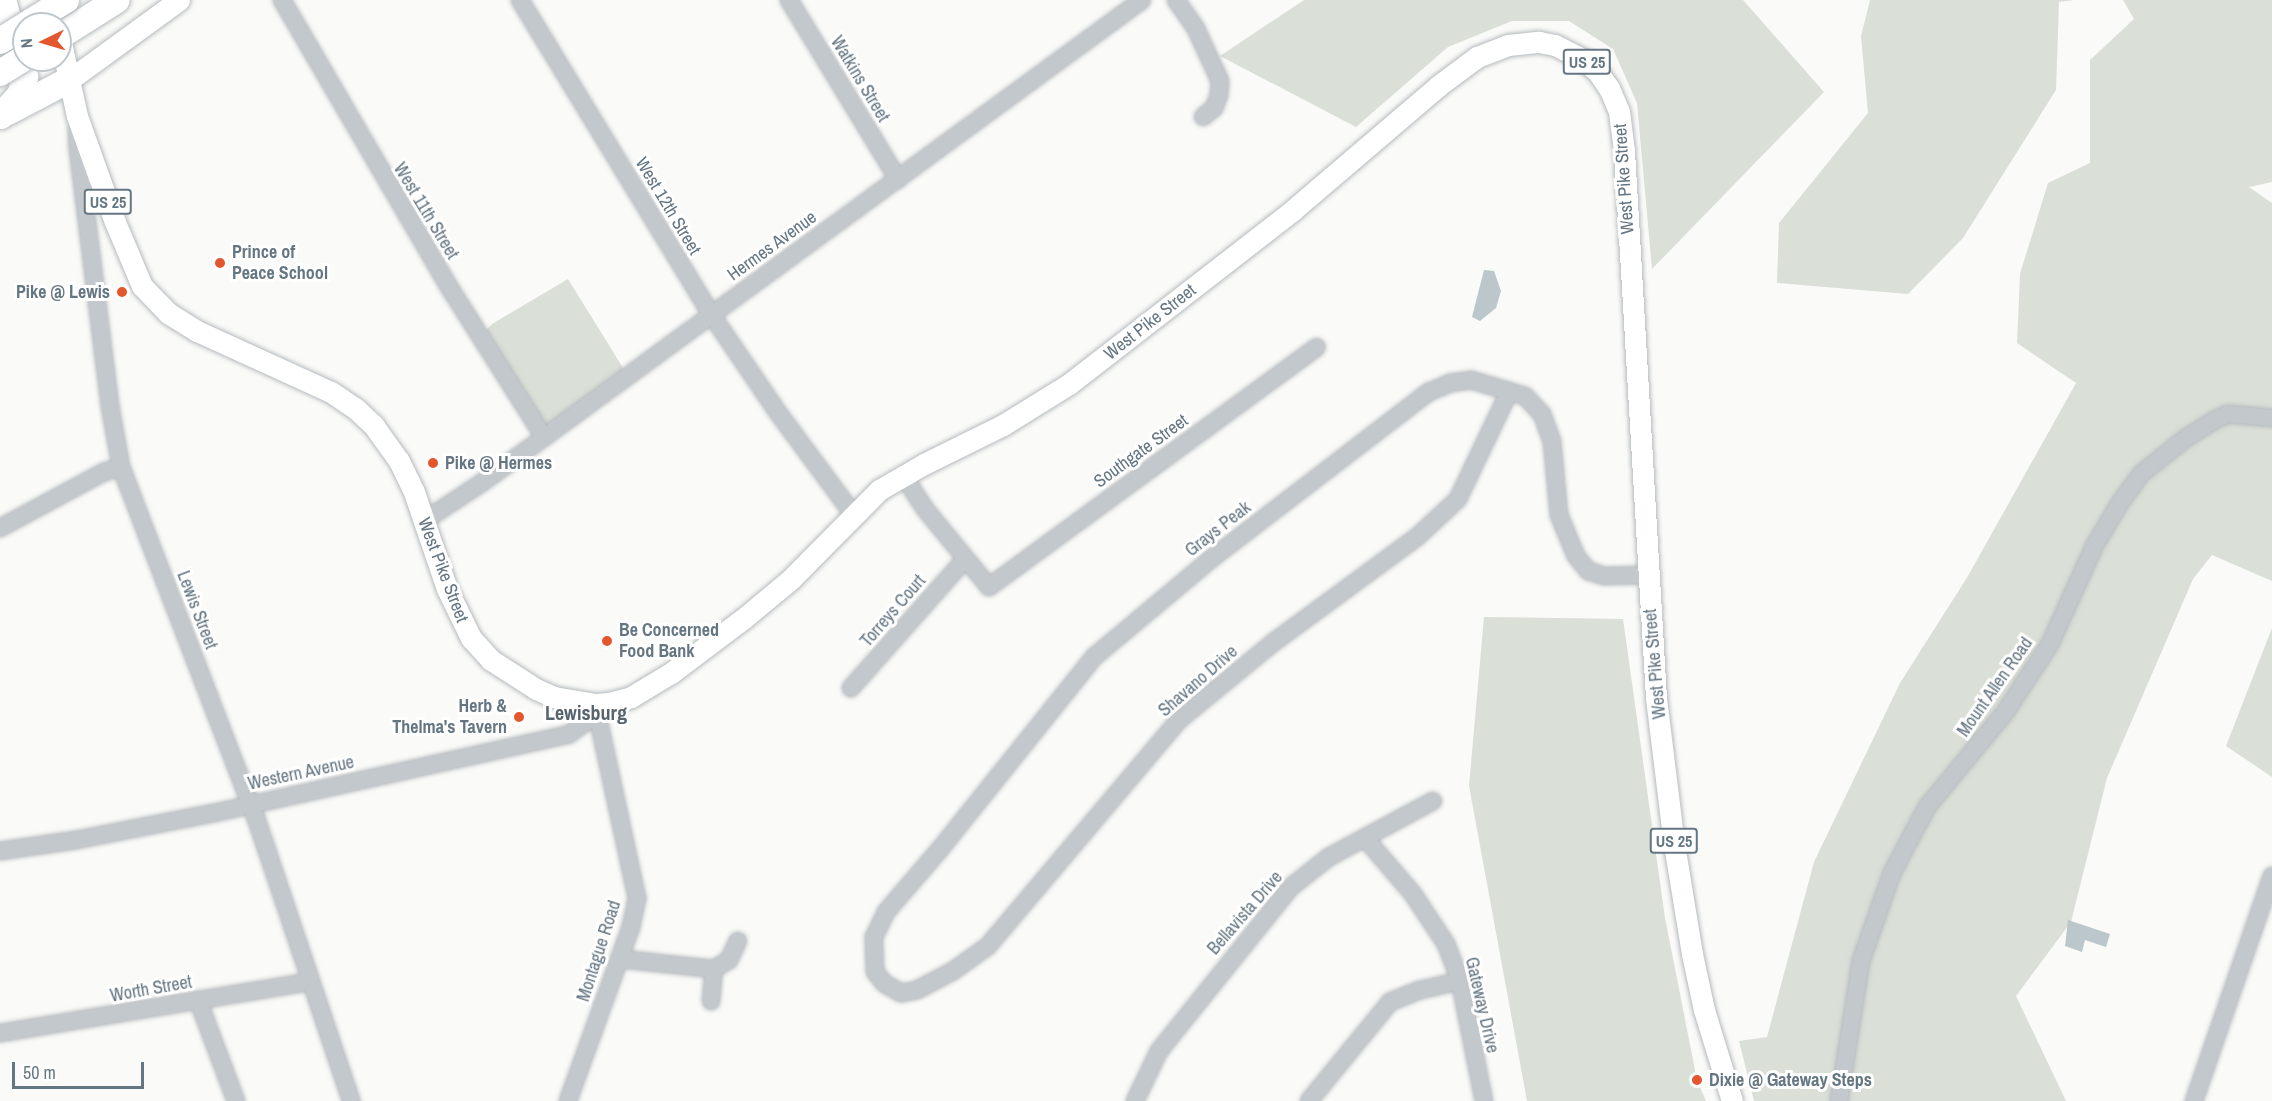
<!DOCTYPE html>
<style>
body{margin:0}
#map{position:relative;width:2272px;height:1101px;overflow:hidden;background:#fafaf8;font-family:"Archivo Narrow",sans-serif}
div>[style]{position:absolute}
.green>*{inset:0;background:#dadfd7}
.water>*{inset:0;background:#bbc7cb}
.roads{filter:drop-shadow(0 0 2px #b5babe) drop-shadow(0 0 2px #b5babe)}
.minor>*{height:16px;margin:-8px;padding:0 8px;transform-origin:8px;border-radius:8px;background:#c3c8cc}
.major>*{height:21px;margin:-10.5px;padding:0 10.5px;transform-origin:10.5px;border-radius:10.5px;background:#fff}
.highway>*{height:26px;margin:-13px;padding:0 13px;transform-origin:13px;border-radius:13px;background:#fff}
.bridges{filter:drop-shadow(0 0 2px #b4b9bd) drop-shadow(0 0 2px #b4b9bd)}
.highway-bridge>*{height:26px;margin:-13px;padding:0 13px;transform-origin:13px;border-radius:13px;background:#fff}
.dots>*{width:16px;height:16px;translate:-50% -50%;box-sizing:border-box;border:3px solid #fff;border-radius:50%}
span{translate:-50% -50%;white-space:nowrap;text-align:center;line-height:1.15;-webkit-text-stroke:6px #fff;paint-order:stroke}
.shield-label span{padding:2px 4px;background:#fff;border:2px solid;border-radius:4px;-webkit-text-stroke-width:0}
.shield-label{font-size:16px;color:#657683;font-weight:700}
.street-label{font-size:18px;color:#657683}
.poi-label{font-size:18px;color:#657683;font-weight:700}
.left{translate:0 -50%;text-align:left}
.right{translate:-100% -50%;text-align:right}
.neighbourhood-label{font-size:20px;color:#57646e;font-weight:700}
.north{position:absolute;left:12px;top:12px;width:60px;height:60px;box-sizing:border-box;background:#fff;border:2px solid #c1c8cd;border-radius:50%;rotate:265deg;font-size:16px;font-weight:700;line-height:24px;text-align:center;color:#657683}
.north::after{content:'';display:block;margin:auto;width:21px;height:27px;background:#e4572e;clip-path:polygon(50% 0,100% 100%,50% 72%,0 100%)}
.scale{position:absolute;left:12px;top:1062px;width:132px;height:27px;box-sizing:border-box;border:3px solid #657683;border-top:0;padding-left:8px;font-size:18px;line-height:21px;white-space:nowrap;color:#657683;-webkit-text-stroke:4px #fff;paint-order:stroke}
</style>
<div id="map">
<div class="green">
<i style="clip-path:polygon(1304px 0,1743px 0,1824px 92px,1652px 269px,1637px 103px,1613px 49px,1569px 21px,1512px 21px,1448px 47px,1356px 127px,1220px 56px)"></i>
<i style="clip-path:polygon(1870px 0,2074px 0,2059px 2px,2056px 90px,1963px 238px,1908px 294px,1777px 283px,1779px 223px,1868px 113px,1861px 36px)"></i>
<i style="clip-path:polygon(2123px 0,2272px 0,2272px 182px,2249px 187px,2272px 203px,2272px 581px,2212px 555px,2193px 579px,2107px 778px,2071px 922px,2016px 996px,2066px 1101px,1754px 1101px,1739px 1041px,1767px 1037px,1814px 862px,1900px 683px,1968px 576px,2076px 383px,2017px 343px,2020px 274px,2048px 183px,2090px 163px,2090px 60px,2134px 19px)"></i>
<i style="clip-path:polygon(568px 279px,628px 376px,544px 437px,480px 336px,492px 324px)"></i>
<i style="clip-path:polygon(1484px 617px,1623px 619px,1665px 918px,1697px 1080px,1706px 1101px,1527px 1101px,1469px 786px)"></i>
<i style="clip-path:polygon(2272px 628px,2272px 777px,2226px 746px)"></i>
</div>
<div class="water">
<i style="clip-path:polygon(1484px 270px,1494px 271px,1501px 291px,1496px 308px,1480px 321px,1472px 317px)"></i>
<i style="clip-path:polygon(2068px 920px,2110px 934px,2106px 947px,2085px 940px,2082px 952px,2065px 946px)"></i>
</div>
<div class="roads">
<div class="minor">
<i style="left:282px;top:0;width:336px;rotate:59.8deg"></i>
<i style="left:451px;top:290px;width:174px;rotate:57.7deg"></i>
<i style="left:520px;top:0;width:368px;rotate:58.7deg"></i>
<i style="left:711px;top:314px;width:121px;rotate:55.8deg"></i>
<i style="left:779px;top:414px;width:124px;rotate:53.5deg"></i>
<i style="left:789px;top:0;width:210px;rotate:58.7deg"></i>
<i style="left:1176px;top:0;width:35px;rotate:55deg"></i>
<i style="left:1196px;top:29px;width:57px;rotate:65.2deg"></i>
<i style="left:1220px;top:81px;width:14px;rotate:94deg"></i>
<i style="left:1219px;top:95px;width:14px;rotate:111deg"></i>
<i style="left:1214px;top:108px;width:14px;rotate:141deg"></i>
<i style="left:77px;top:126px;width:23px;rotate:88deg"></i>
<i style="left:78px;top:149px;width:259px;rotate:82.9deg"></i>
<i style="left:110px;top:406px;width:62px;rotate:79.8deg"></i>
<i style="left:121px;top:467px;width:376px;rotate:69deg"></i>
<i style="left:256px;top:818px;width:299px;rotate:71.4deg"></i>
<i style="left:1509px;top:392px;width:119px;rotate:115.5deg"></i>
<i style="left:1458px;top:499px;width:56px;rotate:137.2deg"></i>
<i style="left:1417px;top:537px;width:177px;rotate:143.7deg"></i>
<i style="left:1274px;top:642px;width:123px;rotate:140.6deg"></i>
<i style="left:1179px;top:720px;width:296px;rotate:130.2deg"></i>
<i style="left:988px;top:946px;width:43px;rotate:144.5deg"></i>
<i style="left:953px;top:971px;width:41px;rotate:152.2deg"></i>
<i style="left:917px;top:990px;width:16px;rotate:169deg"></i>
<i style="left:901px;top:993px;width:20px;rotate:-150deg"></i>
<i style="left:884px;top:983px;width:14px;rotate:-129deg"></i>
<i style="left:875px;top:972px;width:35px;rotate:-92deg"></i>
<i style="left:874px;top:937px;width:28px;rotate:-64deg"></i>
<i style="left:886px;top:912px;width:84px;rotate:-49.3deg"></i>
<i style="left:941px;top:848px;width:245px;rotate:-51.3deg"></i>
<i style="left:1094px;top:657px;width:153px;rotate:-39.9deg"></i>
<i style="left:1211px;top:559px;width:275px;rotate:-37.5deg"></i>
<i style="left:1429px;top:392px;width:23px;rotate:-23deg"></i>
<i style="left:1450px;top:383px;width:21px;rotate:-8deg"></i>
<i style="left:1471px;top:380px;width:56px;rotate:16.5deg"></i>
<i style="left:1525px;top:396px;width:25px;rotate:47deg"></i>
<i style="left:1542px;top:414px;width:29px;rotate:70deg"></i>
<i style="left:1552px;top:441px;width:74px;rotate:84.6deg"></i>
<i style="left:1559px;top:515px;width:44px;rotate:67.5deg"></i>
<i style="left:1576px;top:556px;width:19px;rotate:51deg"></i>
<i style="left:1588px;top:571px;width:17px;rotate:17deg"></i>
<i style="left:1604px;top:576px;width:44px;rotate:-1.3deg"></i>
<i style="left:903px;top:475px;width:40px;rotate:57.1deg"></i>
<i style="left:925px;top:509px;width:101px;rotate:50.6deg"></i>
<i style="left:989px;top:587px;width:406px;rotate:-36.2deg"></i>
<i style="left:424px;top:521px;width:71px;rotate:-33.5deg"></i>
<i style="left:483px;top:482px;width:816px;rotate:-36.18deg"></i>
<i style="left:0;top:528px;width:118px;rotate:-28.3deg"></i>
<i style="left:104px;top:472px;width:18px;rotate:-16deg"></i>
<i style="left:851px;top:688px;width:172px;rotate:-48.5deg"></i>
<i style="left:1365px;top:838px;width:74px;rotate:49.4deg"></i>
<i style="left:1413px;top:894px;width:60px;rotate:56.6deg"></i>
<i style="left:1446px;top:944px;width:40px;rotate:69deg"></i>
<i style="left:1460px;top:981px;width:122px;rotate:78.7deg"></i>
<i style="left:0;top:851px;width:77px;rotate:-8.2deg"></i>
<i style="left:76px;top:840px;width:141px;rotate:-11.1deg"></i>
<i style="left:214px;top:813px;width:364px;rotate:-12.5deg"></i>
<i style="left:569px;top:734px;width:21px;rotate:-35deg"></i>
<i style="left:586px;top:722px;width:20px;rotate:-63deg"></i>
<i style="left:620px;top:959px;width:95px;rotate:6.1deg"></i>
<i style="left:714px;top:969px;width:17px;rotate:-31deg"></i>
<i style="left:729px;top:960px;width:21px;rotate:-65deg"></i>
<i style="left:198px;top:1000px;width:108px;rotate:69.4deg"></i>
<i style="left:711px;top:1001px;width:32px;rotate:-85deg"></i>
<i style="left:0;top:1033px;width:313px;rotate:-9.4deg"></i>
<i style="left:568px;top:1101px;width:185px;rotate:-70.1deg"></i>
<i style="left:631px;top:927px;width:30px;rotate:-78deg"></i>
<i style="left:637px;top:898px;width:198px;rotate:-102.2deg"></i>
<i style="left:1135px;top:1101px;width:55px;rotate:-64.4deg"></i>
<i style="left:1159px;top:1051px;width:211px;rotate:-51.2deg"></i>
<i style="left:1291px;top:887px;width:48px;rotate:-38.3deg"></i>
<i style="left:1329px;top:857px;width:118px;rotate:-28.3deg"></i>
<i style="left:1309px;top:1101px;width:128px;rotate:-50.7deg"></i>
<i style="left:1390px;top:1002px;width:32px;rotate:-22deg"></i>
<i style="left:1420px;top:990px;width:41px;rotate:-12.7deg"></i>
<i style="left:1839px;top:1101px;width:142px;rotate:-81.1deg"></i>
<i style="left:1861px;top:961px;width:93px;rotate:-70.6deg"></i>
<i style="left:1892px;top:873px;width:75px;rotate:-62.1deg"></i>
<i style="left:1927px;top:807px;width:124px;rotate:-50.5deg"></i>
<i style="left:2006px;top:711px;width:80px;rotate:-56.7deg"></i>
<i style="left:2050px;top:644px;width:109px;rotate:-65.6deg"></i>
<i style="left:2095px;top:545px;width:49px;rotate:-59.2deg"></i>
<i style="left:2120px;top:503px;width:36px;rotate:-54deg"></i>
<i style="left:2141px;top:474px;width:58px;rotate:-38.7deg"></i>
<i style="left:2186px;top:438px;width:34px;rotate:-32deg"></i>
<i style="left:2215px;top:420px;width:14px;rotate:-25deg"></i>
<i style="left:2228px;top:414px;width:44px;rotate:5.2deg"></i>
<i style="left:2194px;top:1101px;width:238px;rotate:-70.9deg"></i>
</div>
<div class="major">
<i style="left:60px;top:38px;width:80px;rotate:77.7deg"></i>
<i style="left:77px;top:116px;width:113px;rotate:70.3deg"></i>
<i style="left:115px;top:222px;width:69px;rotate:67.1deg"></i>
<i style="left:142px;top:286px;width:37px;rotate:46deg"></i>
<i style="left:168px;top:313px;width:34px;rotate:32deg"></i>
<i style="left:197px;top:331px;width:147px;rotate:24.5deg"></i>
<i style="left:331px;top:392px;width:29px;rotate:34deg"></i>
<i style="left:355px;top:408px;width:26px;rotate:43deg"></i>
<i style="left:374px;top:426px;width:43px;rotate:54.5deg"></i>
<i style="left:399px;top:461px;width:34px;rotate:64deg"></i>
<i style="left:414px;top:492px;width:102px;rotate:71.2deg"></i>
<i style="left:447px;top:589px;width:55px;rotate:63.9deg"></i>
<i style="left:471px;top:638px;width:30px;rotate:48deg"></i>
<i style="left:491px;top:660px;width:54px;rotate:32.8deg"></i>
<i style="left:536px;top:689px;width:20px;rotate:24deg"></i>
<i style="left:554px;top:697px;width:42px;rotate:9.7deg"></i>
<i style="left:595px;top:704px;width:14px;rotate:-4deg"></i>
<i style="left:609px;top:703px;width:23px;rotate:-15deg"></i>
<i style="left:631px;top:697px;width:47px;rotate:-31deg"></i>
<i style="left:671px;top:673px;width:90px;rotate:-36.9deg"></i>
<i style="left:743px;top:619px;width:62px;rotate:-39.8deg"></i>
<i style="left:791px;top:579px;width:125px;rotate:-45.3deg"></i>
<i style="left:879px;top:490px;width:52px;rotate:-30deg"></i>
<i style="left:924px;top:464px;width:88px;rotate:-26.3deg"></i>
<i style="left:1003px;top:425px;width:78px;rotate:-31.8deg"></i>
<i style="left:1069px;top:384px;width:284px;rotate:-37.8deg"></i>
<i style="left:1293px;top:210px;width:191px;rotate:-40.5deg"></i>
<i style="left:1438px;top:86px;width:49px;rotate:-36.6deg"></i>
<i style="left:1477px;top:57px;width:33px;rotate:-21deg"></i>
<i style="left:1508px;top:45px;width:31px;rotate:-6deg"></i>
<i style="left:1539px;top:42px;width:16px;rotate:11deg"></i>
<i style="left:1555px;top:45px;width:31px;rotate:27deg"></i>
<i style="left:1583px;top:59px;width:18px;rotate:41deg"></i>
<i style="left:1597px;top:71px;width:21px;rotate:55deg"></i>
<i style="left:1609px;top:88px;width:25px;rotate:67deg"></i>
<i style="left:1619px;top:111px;width:40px;rotate:82.9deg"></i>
<i style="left:1624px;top:151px;width:548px;rotate:86.65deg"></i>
<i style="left:1656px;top:698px;width:147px;rotate:83deg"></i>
<i style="left:1674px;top:844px;width:111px;rotate:80.7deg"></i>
<i style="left:1692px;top:954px;width:57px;rotate:77.9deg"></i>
<i style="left:1704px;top:1010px;width:95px;rotate:72.9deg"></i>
<i style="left:69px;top:80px;width:136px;rotate:-36deg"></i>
</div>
<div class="highway">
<i style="left:60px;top:36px;width:67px;rotate:-32.3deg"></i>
<i style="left:8px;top:112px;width:69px;rotate:-27.7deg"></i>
<i style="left:1px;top:116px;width:28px;rotate:-48deg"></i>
<i style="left:20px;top:95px;width:19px;rotate:-74deg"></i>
<i style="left:25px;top:77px;width:80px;rotate:-105.9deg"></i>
</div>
</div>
<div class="bridges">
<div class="highway-bridge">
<i style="left:27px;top:24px;width:46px;rotate:-31.6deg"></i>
<i style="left:0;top:41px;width:28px;rotate:-32deg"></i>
<i style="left:0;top:73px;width:28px;rotate:-32deg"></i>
</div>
</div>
<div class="dots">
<i style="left:220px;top:263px;background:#e4572e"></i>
<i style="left:122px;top:292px;background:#e4572e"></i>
<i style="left:433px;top:463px;background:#e4572e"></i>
<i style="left:607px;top:641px;background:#e4572e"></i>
<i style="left:519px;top:717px;background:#e4572e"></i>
<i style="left:1697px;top:1080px;background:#e4572e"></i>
</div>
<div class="shield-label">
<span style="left:1587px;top:62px">US 25</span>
<span style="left:108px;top:202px">US 25</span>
<span style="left:1674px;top:841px">US 25</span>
</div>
<div class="street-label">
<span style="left:860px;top:79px;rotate:59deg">Watkins Street</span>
<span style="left:1624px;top:179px;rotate:-94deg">West Pike Street</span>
<span style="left:668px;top:206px;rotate:59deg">West 12th Street</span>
<span style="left:426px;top:211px;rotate:59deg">West 11th Street</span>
<span style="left:772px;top:246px;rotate:-36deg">Hermes Avenue</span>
<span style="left:1150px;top:322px;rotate:-38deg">West Pike Street</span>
<span style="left:1141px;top:451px;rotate:-36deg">Southgate Street</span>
<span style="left:1218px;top:529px;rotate:-38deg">Grays Peak</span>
<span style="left:443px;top:570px;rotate:69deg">West Pike Street</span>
<span style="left:197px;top:610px;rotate:69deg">Lewis Street</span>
<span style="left:893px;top:611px;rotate:-49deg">Torreys Court</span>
<span style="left:1655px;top:664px;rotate:-95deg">West Pike Street</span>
<span style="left:1198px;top:681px;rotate:-41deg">Shavano Drive</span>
<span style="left:1995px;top:687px;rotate:-55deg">Mount Allen Road</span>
<span style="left:301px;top:773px;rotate:-12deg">Western Avenue</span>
<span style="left:1245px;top:913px;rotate:-49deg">Bellavista Drive</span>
<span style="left:599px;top:951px;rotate:-72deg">Montague Road</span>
<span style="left:151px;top:989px;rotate:-10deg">Worth Street</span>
<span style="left:1482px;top:1005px;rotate:77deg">Gateway Drive</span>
</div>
<div class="poi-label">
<span class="left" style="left:232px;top:263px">Prince of<br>Peace School</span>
<span class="right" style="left:110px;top:292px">Pike @ Lewis</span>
<span class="left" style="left:445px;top:463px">Pike @ Hermes</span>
<span class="left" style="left:619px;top:641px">Be Concerned<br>Food Bank</span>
<span class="right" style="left:507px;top:717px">Herb &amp;<br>Thelma's Tavern</span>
<span class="left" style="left:1709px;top:1080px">Dixie @ Gateway Steps</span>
</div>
<div class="neighbourhood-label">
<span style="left:586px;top:712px">Lewisburg</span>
</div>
<div class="north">N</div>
<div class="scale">50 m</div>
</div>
